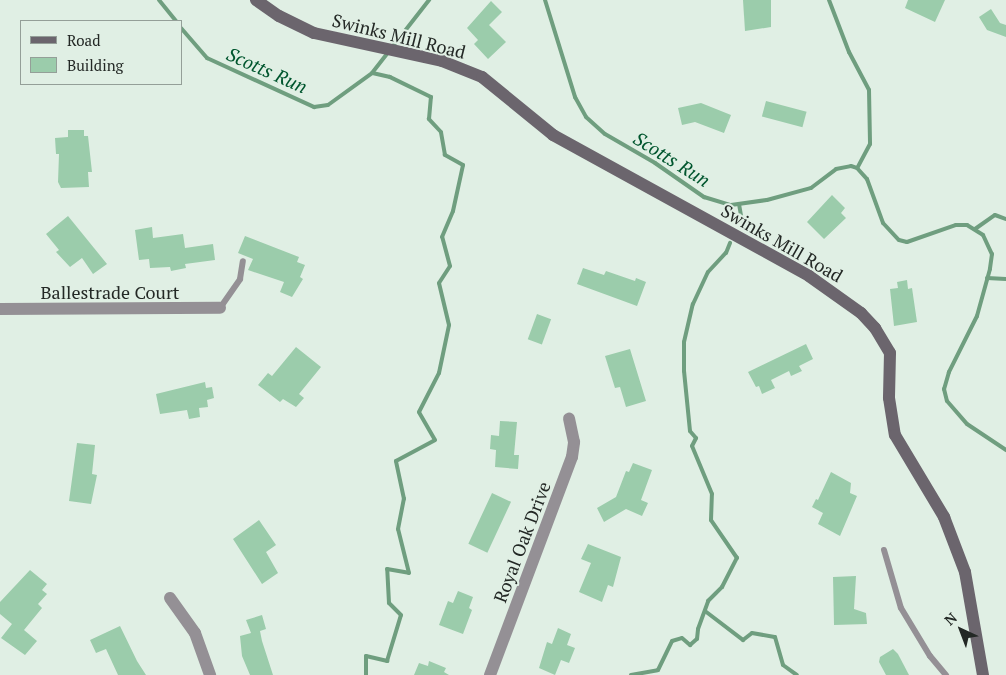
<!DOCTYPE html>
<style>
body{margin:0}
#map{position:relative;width:1006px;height:675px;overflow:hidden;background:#e0efe4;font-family:"PT Serif",serif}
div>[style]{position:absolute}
.stream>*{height:4px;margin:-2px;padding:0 2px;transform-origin:2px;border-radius:2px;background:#6f9e7f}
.building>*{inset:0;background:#9bccab;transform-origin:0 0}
.lane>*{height:6px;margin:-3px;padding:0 3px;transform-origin:3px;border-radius:3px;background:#949095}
.street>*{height:12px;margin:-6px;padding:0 6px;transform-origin:6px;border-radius:6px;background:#949095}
.secondary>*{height:12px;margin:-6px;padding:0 6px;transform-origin:6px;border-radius:6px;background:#6b656d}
span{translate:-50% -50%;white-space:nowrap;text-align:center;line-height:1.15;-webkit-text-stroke:4px #e0efe4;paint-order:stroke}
.street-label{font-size:18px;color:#232825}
.water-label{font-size:19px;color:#00562e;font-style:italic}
.legend{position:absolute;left:20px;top:20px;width:162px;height:65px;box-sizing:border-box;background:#e0efe4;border:1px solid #949f98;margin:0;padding:6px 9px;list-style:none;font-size:15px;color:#232825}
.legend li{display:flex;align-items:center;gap:10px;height:25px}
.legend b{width:25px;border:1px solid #949f98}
.north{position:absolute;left:936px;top:605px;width:50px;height:50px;-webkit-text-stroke:4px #e0efe4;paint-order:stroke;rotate:317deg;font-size:14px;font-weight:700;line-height:20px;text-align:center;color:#232825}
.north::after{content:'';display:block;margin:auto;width:18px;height:22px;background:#232825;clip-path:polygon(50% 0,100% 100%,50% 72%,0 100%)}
</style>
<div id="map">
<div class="stream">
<i style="left:159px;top:0;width:27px;rotate:51deg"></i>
<i style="left:545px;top:0;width:102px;rotate:72.8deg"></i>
<i style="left:575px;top:97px;width:23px;rotate:61deg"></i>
<i style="left:586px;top:117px;width:25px;rotate:42deg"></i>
<i style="left:605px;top:134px;width:58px;rotate:30.1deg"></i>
<i style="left:655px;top:163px;width:60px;rotate:34.8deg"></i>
<i style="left:704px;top:197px;width:28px;rotate:17deg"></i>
<i style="left:731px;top:205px;width:36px;rotate:-8deg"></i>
<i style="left:767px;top:200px;width:46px;rotate:-15.3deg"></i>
<i style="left:811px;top:188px;width:31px;rotate:-37deg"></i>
<i style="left:836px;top:169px;width:15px;rotate:-11deg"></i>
<i style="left:851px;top:166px;width:6px;rotate:18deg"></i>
<i style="left:857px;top:168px;width:15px;rotate:48deg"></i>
<i style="left:867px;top:179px;width:47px;rotate:70deg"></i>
<i style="left:883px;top:223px;width:23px;rotate:47deg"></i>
<i style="left:899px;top:240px;width:8px;rotate:14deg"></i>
<i style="left:907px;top:242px;width:52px;rotate:-19.1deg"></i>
<i style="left:956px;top:225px;width:11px"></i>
<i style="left:967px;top:225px;width:19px;rotate:32deg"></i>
<i style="left:983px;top:235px;width:21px;rotate:65deg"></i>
<i style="left:992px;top:254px;width:15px;rotate:98deg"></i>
<i style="left:990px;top:269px;width:49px;rotate:105.5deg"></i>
<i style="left:977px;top:316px;width:63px;rotate:116.6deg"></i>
<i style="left:949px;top:372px;width:18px;rotate:106deg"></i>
<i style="left:944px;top:389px;width:12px;rotate:76deg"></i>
<i style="left:947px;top:401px;width:30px;rotate:49deg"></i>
<i style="left:967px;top:424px;width:47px;rotate:33.7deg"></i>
<i style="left:829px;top:0;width:56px;rotate:69deg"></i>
<i style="left:849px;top:52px;width:43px;rotate:62.2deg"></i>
<i style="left:869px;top:90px;width:54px;rotate:88.9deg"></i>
<i style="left:870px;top:144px;width:27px;rotate:118deg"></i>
<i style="left:181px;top:28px;width:40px;rotate:49deg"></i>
<i style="left:207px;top:58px;width:118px;rotate:24.6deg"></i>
<i style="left:314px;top:107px;width:14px;rotate:-8deg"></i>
<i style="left:328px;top:105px;width:54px;rotate:-36deg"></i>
<i style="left:372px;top:73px;width:93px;rotate:-52deg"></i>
<i style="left:739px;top:204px;width:17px;rotate:80deg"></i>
<i style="left:975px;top:229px;width:24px;rotate:-35deg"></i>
<i style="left:995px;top:215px;width:12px;rotate:20deg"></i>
<i style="left:987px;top:278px;width:19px;rotate:3deg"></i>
<i style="left:705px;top:611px;width:48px;rotate:37.3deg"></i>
<i style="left:743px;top:640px;width:11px;rotate:-38deg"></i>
<i style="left:752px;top:633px;width:23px;rotate:10deg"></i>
<i style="left:775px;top:637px;width:29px;rotate:74deg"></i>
<i style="left:783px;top:665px;width:17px;rotate:36deg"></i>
<i style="left:366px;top:675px;width:19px;rotate:-90deg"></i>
<i style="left:366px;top:656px;width:22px;rotate:13deg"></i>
<i style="left:387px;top:661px;width:48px;rotate:-73.1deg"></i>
<i style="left:401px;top:615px;width:17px;rotate:-135deg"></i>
<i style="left:389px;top:603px;width:34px;rotate:-93deg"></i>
<i style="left:387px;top:569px;width:22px;rotate:10deg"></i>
<i style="left:409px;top:573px;width:45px;rotate:-104deg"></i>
<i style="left:398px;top:529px;width:31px;rotate:-79deg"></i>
<i style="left:404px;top:499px;width:39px;rotate:-102deg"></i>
<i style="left:396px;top:461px;width:44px;rotate:-28.3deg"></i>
<i style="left:435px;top:440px;width:32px;rotate:-120deg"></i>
<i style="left:419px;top:412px;width:44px;rotate:-62.9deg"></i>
<i style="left:439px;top:373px;width:49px;rotate:-78.2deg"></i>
<i style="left:449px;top:325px;width:43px;rotate:-103.4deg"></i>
<i style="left:439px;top:283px;width:20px;rotate:-57deg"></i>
<i style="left:450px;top:266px;width:30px;rotate:-105deg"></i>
<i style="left:442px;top:237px;width:28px;rotate:-67deg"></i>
<i style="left:453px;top:211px;width:47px;rotate:-77.7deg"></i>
<i style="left:463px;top:165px;width:21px;rotate:-151deg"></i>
<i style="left:445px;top:155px;width:23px;rotate:-100deg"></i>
<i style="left:441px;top:132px;width:18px;rotate:-133deg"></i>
<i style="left:429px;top:119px;width:22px;rotate:-85deg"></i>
<i style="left:431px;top:97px;width:46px;rotate:-154deg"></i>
<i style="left:390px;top:77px;width:18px;rotate:-167deg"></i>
<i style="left:631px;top:675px;width:27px;rotate:-10deg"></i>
<i style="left:658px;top:670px;width:32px;rotate:-64deg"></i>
<i style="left:672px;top:641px;width:10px;rotate:-17deg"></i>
<i style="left:682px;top:638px;width:11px;rotate:41deg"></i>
<i style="left:690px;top:645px;width:9px;rotate:-41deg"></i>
<i style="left:697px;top:639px;width:10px;rotate:-84deg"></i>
<i style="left:698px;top:629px;width:30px;rotate:-70deg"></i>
<i style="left:708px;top:601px;width:20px;rotate:-45deg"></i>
<i style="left:722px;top:587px;width:33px;rotate:-63deg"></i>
<i style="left:737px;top:558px;width:46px;rotate:-124.4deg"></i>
<i style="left:711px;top:520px;width:26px;rotate:-88deg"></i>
<i style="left:712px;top:494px;width:52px;rotate:-112.6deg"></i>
<i style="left:692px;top:446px;width:9px;rotate:-63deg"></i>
<i style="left:696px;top:438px;width:9px;rotate:-131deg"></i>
<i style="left:690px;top:431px;width:60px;rotate:-95.7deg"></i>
<i style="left:684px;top:371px;width:29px;rotate:-90deg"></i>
<i style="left:684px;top:342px;width:39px;rotate:-77deg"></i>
<i style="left:693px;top:304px;width:35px;rotate:-65deg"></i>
<i style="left:708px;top:272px;width:26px;rotate:-47deg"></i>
<i style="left:726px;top:253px;width:11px;rotate:-68deg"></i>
</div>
<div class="building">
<i style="clip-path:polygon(743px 0,771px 0,771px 27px,745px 31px)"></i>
<i style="clip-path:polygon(908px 0,945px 0,935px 22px,905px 8px)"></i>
<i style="clip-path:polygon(491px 1px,502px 12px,489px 25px,506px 42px,488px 59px,474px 44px,478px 40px,467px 28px)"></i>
<i style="clip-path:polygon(991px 9px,1000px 23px,1006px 25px,1006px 37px,987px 30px,979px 17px)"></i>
<i style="left:766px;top:101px;width:42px;height:16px;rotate:15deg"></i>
<i style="clip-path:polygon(701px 103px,731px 115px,724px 133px,695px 122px,682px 125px,678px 108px)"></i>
<i style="clip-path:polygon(68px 130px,84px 130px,84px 136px,88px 136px,92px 172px,88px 172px,89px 187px,61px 188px,58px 182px,59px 154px,56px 154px,55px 138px,68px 137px)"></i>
<i style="clip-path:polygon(832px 195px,845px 208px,841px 213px,846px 218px,824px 239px,807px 222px)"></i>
<i style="clip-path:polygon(68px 216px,107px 264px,93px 274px,82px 258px,70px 267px,56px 252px,59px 250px,46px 234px)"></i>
<i style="clip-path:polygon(152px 227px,153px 238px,183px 234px,185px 248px,213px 244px,215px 260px,185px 264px,186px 268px,171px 271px,170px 267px,150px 268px,149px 259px,139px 260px,135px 230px)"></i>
<i style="clip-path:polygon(245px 236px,299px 257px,297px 262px,305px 265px,300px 277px,303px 279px,292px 297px,280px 292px,284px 282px,248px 270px,253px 259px,238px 253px)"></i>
<i style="clip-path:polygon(583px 268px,604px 275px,606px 271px,635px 281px,636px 278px,646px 282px,637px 306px,577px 284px)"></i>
<i style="clip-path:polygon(907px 280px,908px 289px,912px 288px,917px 322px,894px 326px,890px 289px,898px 288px,897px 282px)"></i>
<i style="left:537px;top:314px;width:15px;height:27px;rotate:20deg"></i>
<i style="clip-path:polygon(806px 344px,813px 359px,799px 366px,802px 371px,791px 376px,789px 371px,771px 380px,775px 388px,762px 394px,759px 386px,756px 387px,748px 372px)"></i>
<i style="clip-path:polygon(296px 347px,321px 367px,299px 394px,304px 398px,296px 407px,283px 399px,280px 402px,258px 385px,268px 373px,272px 376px)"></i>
<i style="clip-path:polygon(630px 349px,646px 401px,626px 407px,620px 387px,615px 388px,605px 356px)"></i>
<i style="clip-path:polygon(205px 382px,206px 388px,212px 387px,214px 398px,207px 400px,208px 407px,199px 408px,200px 417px,189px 419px,187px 410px,160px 414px,156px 394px)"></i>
<i style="clip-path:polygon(500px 421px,517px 422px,514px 455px,519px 455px,518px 469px,495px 467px,496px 450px,490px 449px,491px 435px,499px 436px)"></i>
<i style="clip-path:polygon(77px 443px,95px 445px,92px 474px,97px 475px,91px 504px,69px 501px)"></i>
<i style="clip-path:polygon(633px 463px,652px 470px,641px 500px,648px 503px,642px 516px,626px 509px,604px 522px,597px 508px,616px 497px,626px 471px,629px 472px)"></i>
<i style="clip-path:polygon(831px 472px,851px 483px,850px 493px,857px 496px,840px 536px,818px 524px,823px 513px,812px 507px,816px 499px,818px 500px)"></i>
<i style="left:492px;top:493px;width:21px;height:56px;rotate:25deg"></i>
<i style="clip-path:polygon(259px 520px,276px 545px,266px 552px,278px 573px,262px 584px,233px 539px)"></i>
<i style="clip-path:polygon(588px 544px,621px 557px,613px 587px,608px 585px,602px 602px,579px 592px,591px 563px,581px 559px)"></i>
<i style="clip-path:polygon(30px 570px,47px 584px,42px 590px,47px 594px,38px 604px,42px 608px,24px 630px,37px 641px,25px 655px,1px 638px,12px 624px,0 614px,0 602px)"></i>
<i style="clip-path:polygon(856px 576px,854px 609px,866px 613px,867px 624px,834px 625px,833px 577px)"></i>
<i style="clip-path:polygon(458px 591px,473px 597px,469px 608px,472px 610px,463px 634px,439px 625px,448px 601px,453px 603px)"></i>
<i style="clip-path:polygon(262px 615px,266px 629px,260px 631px,262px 641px,273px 675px,250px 675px,242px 656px,240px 636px,251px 633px,246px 620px)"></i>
<i style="clip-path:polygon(120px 626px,137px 661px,146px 675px,118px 675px,106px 649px,96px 653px,90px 640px)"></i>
<i style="clip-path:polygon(558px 628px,571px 634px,567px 645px,575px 648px,569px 663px,561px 660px,555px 675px,539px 668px,547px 642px,552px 644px)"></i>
<i style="clip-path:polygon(893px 649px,898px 654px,909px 675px,886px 675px,879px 662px,880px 657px)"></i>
<i style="clip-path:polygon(429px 661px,446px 668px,444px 672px,449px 675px,414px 675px,419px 663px,428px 666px)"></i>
</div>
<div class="lane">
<i style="left:220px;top:308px;width:35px;rotate:-55deg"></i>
<i style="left:240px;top:279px;width:18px;rotate:-81deg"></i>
<i style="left:884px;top:550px;width:60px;rotate:73.7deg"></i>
<i style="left:901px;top:608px;width:56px;rotate:58.9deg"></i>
<i style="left:930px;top:656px;width:25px;rotate:50deg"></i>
</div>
<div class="street">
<i style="left:0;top:309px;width:220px;rotate:-0.3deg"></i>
<i style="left:170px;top:598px;width:43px;rotate:54.5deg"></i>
<i style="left:195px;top:633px;width:45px;rotate:70.3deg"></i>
<i style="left:490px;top:675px;width:233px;rotate:-69.4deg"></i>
<i style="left:572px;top:457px;width:15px;rotate:-82deg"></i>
<i style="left:574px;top:442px;width:24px;rotate:-102deg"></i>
</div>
<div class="secondary">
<i style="left:256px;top:0;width:28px;rotate:35deg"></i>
<i style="left:279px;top:16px;width:39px;rotate:26deg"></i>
<i style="left:314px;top:33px;width:131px;rotate:12.3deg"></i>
<i style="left:442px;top:61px;width:43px;rotate:21.8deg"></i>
<i style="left:482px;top:77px;width:92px;rotate:39.2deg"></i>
<i style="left:553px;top:135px;width:292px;rotate:28.8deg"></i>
<i style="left:809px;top:276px;width:64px;rotate:35.4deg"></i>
<i style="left:861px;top:313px;width:21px;rotate:47deg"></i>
<i style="left:875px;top:328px;width:29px;rotate:59deg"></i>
<i style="left:890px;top:353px;width:45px;rotate:91.3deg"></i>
<i style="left:889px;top:398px;width:37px;rotate:81deg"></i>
<i style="left:895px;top:435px;width:96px;rotate:59.1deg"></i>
<i style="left:944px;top:517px;width:59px;rotate:69.1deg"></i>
<i style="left:965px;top:572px;width:105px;rotate:80.1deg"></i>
</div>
<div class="street-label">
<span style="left:399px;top:36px;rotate:14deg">Swinks Mill Road</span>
<span style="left:782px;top:243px;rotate:30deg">Swinks Mill Road</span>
<span style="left:110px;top:292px">Ballestrade Court</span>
<span style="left:522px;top:542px;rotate:-69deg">Royal Oak Drive</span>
</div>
<div class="water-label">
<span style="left:267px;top:70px;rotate:24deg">Scotts Run</span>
<span style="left:672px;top:159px;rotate:32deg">Scotts Run</span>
</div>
<ul class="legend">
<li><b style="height:6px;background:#6b656d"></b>Road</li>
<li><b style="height:14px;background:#9bccab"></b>Building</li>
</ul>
<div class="north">N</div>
</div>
